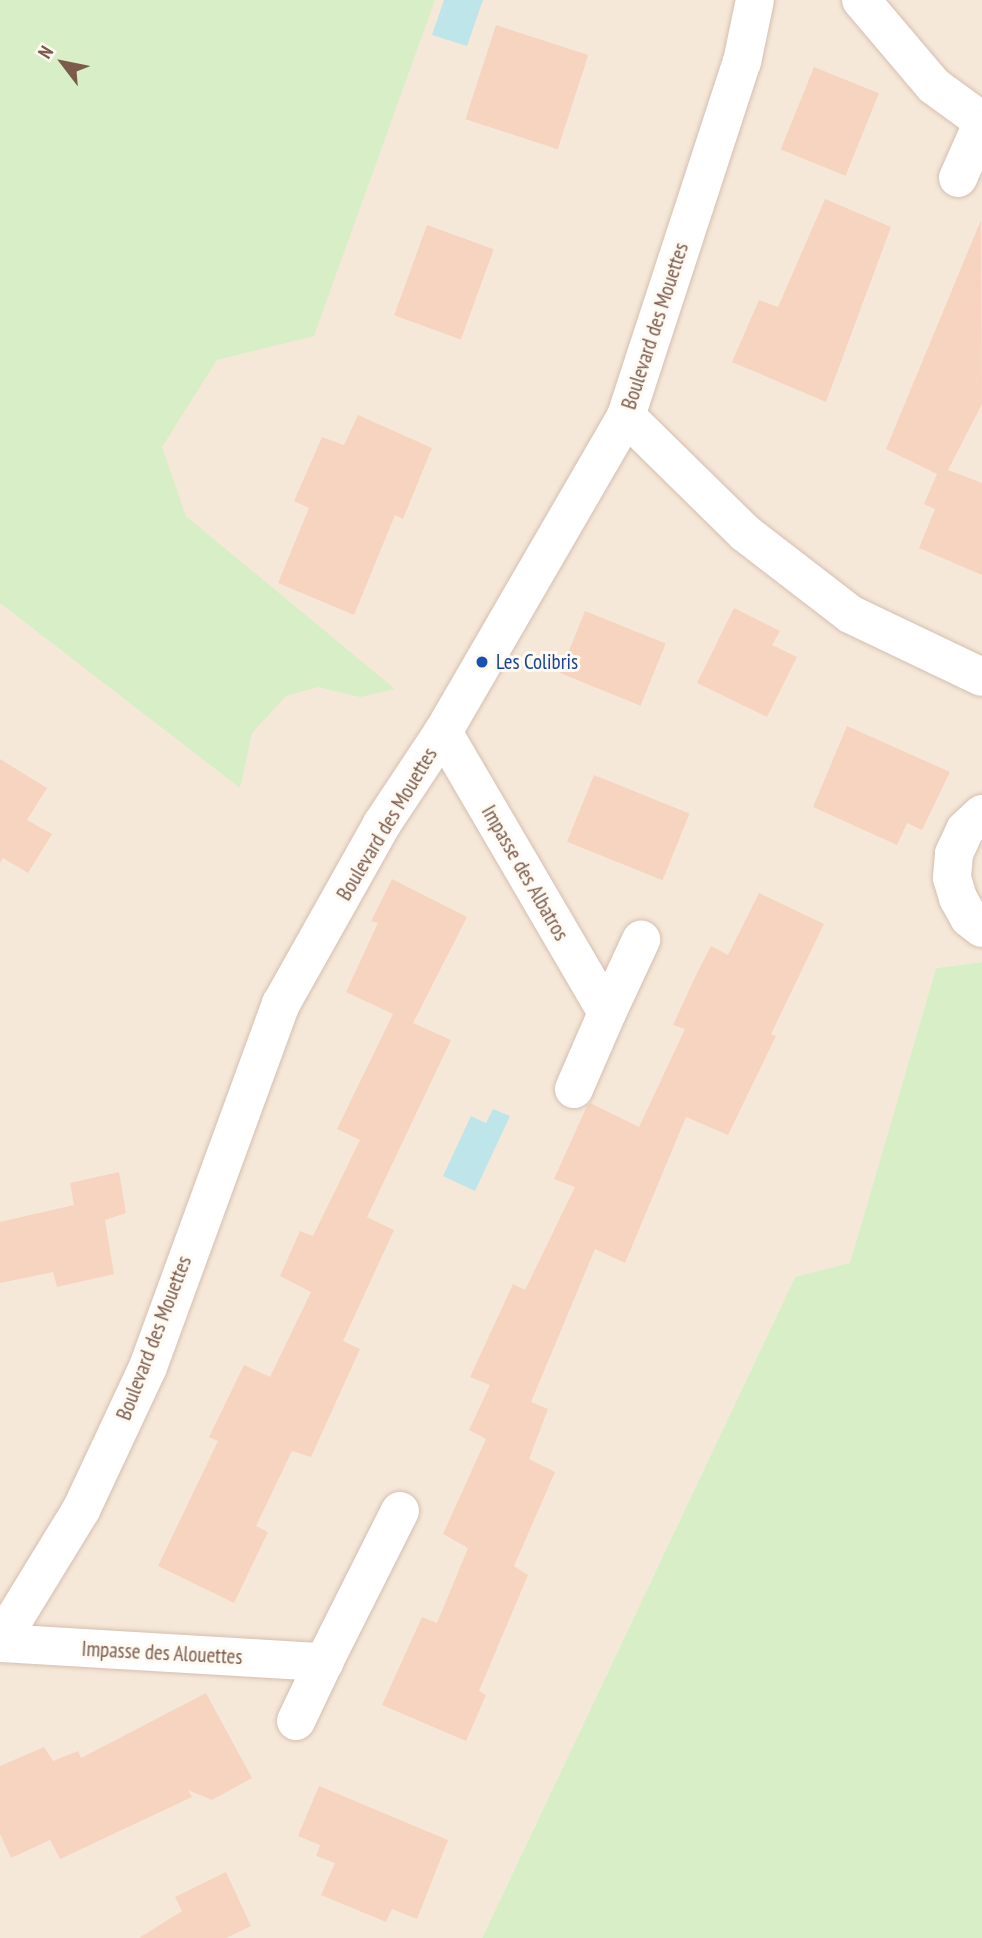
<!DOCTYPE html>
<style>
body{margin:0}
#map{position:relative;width:982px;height:1938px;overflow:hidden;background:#fef6eb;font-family:"PT Sans Narrow",sans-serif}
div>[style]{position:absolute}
.residential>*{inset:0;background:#f6e8d8}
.green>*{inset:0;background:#d8eec7}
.water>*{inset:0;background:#bde5ea}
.building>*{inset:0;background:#f6d4c0;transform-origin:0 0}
.roads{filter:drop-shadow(0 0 2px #d4bfb1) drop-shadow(0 0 2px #d4bfb1)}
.street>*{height:38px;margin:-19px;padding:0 19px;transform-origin:19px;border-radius:19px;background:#fff}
.dots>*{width:19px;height:19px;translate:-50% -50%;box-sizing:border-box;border:4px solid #fffaf3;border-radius:50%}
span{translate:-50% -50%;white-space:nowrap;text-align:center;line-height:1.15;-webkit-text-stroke:6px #fffaf3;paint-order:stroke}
.street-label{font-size:21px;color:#7c5b4a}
.transit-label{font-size:21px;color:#164399}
.left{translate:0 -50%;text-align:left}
.north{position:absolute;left:28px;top:28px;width:70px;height:70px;-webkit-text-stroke:5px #fffaf3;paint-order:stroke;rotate:302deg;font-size:19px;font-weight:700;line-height:28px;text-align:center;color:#7c5b4a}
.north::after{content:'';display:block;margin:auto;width:24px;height:32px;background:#7c5b4a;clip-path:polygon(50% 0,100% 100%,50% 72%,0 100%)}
</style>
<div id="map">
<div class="residential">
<i style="clip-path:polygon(0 0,982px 0,982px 962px,936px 968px,850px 1264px,795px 1277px,482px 1938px,0 1938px)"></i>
</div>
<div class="green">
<i style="clip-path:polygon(0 0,435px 0,314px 336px,217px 360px,162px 447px,186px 516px,395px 689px,360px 697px,318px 687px,286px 696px,252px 733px,240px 788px,0 603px)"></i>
<i style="clip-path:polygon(982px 962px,982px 1938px,482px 1938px,795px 1277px,850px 1263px,936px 968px)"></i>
</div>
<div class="water">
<i style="clip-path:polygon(444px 0,483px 0,467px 46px,432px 35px)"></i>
<i style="clip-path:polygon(493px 1109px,510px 1116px,475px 1191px,443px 1176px,471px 1116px,486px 1123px)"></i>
</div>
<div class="building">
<i style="left:496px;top:25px;width:97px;height:99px;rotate:18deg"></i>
<i style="left:814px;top:67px;width:70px;height:89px;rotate:22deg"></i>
<i style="clip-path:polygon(825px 199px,891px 227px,826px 402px,732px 362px,759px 300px,778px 307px)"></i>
<i style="clip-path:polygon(981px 220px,982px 404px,948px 470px,982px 483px,982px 575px,919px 548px,935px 509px,924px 504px,937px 474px,886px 449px)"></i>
<i style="left:427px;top:225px;width:71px;height:96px;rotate:20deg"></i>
<i style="clip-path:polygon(358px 415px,432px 448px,403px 519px,395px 515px,354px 615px,278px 583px,309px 508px,294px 501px,322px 437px,344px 445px)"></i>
<i style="clip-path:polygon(734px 608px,780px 631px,772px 645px,797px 657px,767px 717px,697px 683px)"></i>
<i style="left:585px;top:611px;width:87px;height:67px;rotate:22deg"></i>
<i style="clip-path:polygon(847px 726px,950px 772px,922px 830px,907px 823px,897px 845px,813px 807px)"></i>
<i style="clip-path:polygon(0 759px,47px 788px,27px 820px,52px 834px,28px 873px,3px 858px,0 863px)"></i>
<i style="left:594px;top:775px;width:103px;height:72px;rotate:22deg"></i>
<i style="clip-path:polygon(392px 879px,467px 917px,413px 1023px,451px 1040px,367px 1217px,394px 1230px,343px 1341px,360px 1349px,311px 1457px,292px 1451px,256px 1526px,268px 1532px,234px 1603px,158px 1566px,218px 1441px,209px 1437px,244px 1365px,270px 1377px,311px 1292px,280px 1276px,300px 1231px,313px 1236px,360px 1140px,337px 1129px,393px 1014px,346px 992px,378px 923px,371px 921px)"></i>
<i style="clip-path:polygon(759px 893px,824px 924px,771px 1034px,776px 1036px,728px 1135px,686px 1117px,625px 1263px,595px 1249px,531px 1402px,548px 1409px,529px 1459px,555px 1472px,514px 1566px,528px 1575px,479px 1691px,486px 1695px,466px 1741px,382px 1705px,422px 1617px,437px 1623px,468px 1548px,443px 1534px,486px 1439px,469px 1430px,490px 1385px,470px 1377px,513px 1284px,525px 1290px,575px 1187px,554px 1179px,587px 1106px,590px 1103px,639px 1127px,685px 1029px,673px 1025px,697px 973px,711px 946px,728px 955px)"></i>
<i style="clip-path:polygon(119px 1172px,126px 1213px,105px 1220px,114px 1274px,57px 1287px,53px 1272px,0 1283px,0 1222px,74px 1205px,70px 1183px)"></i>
<i style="clip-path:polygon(206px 1693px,252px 1778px,212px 1800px,188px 1790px,192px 1797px,60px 1859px,50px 1840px,11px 1858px,0 1834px,0 1766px,44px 1747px,53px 1761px,78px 1751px,81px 1758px)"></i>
<i style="clip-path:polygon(319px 1786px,448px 1840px,417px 1919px,392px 1909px,386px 1922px,321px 1895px,335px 1863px,316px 1856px,320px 1845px,298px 1836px)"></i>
<i style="clip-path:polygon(226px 1872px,251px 1926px,226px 1938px,139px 1938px,182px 1911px,175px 1897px)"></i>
</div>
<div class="roads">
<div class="street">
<i style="left:861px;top:0;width:113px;rotate:49.7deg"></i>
<i style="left:934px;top:86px;width:59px;rotate:36.1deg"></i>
<i style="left:958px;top:178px;width:59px;rotate:-66deg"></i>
<i style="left:626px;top:416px;width:167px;rotate:44.5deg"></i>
<i style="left:745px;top:533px;width:133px;rotate:37.6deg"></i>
<i style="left:850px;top:614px;width:146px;rotate:25.5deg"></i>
<i style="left:443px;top:732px;width:325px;rotate:59.7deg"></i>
<i style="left:607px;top:1013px;width:83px;rotate:113.5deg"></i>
<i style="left:982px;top:814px;width:23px;rotate:137deg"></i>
<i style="left:965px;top:830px;width:26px;rotate:115deg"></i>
<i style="left:954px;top:854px;width:24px;rotate:95deg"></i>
<i style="left:952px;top:878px;width:21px;rotate:73deg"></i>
<i style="left:958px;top:898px;width:23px;rotate:61deg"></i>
<i style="left:969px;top:918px;width:16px;rotate:38deg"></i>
<i style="left:607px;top:1013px;width:81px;rotate:-65deg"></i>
<i style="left:0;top:1642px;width:155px;rotate:-58.5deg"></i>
<i style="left:81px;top:1510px;width:158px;rotate:-64.9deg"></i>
<i style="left:148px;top:1367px;width:387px;rotate:-69.9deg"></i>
<i style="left:281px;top:1004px;width:206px;rotate:-60.7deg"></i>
<i style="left:382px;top:824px;width:110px;rotate:-56.5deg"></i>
<i style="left:443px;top:732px;width:365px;rotate:-59.9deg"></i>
<i style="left:626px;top:416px;width:373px;rotate:-71.9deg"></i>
<i style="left:742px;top:62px;width:63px;rotate:-78.2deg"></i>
<i style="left:0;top:1643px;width:325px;rotate:3.4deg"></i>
<i style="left:324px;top:1662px;width:169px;rotate:-63.3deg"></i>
<i style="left:296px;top:1721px;width:65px;rotate:-64.6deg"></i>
</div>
</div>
<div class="dots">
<i style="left:482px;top:662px;background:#1a4fb4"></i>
</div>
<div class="street-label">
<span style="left:655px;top:326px;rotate:-72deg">Boulevard des Mouettes</span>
<span style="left:387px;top:824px;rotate:-59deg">Boulevard des Mouettes</span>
<span style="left:525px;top:873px;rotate:60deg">Impasse des Albatros</span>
<span style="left:154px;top:1338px;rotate:-69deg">Boulevard des Mouettes</span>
<span style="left:162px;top:1653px;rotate:3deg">Impasse des Alouettes</span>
</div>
<div class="transit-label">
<span class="left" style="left:496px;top:662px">Les Colibris</span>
</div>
<div class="north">N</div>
</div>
